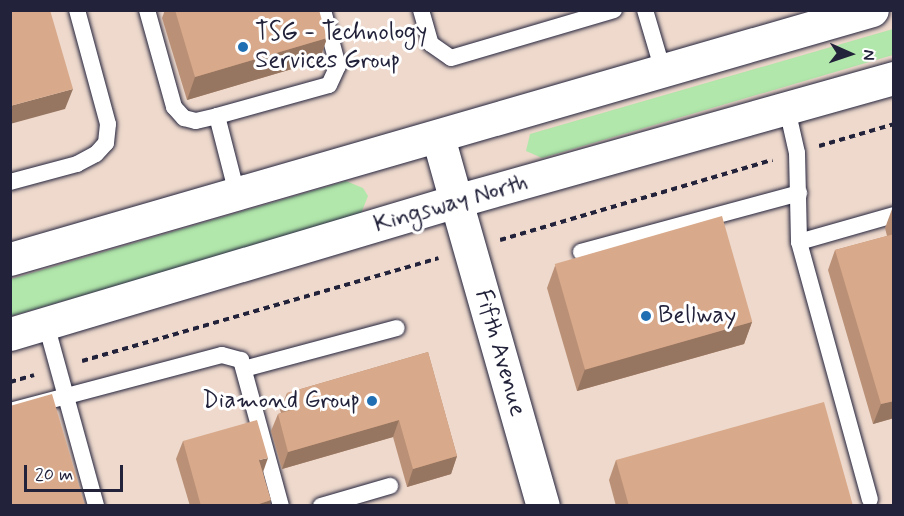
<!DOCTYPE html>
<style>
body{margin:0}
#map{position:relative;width:904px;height:516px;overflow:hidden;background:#f7eee8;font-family:Mynerve,sans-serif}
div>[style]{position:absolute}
.built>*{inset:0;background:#eed9cc;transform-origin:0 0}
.green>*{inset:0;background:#b1e7aa}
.path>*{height:4px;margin-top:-2px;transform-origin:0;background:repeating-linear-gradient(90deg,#22223b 0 6px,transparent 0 10.5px)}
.roads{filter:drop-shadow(0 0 2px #22223b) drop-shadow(0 0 2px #22223b)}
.lane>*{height:16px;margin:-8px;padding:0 8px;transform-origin:8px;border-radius:8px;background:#fff}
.street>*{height:33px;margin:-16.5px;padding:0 16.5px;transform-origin:16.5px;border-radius:16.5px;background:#fff}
.secondary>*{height:33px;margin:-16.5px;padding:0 16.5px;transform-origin:16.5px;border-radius:16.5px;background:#fff}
.wall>*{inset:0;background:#ba9177}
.shaded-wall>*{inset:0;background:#977661}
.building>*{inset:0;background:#d8a98a;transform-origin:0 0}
.dots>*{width:16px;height:16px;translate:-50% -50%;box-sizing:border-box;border:3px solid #fff;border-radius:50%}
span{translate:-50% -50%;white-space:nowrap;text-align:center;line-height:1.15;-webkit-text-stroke:6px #fff;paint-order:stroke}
.poi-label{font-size:24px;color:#22223b}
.left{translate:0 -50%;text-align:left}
.right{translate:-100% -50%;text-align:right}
.street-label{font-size:24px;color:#22223b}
.frame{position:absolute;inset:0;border:12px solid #22223b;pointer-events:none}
.north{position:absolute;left:820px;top:24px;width:60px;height:60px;-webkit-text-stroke:4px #fff;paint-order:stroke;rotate:93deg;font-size:16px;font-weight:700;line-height:24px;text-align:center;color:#22223b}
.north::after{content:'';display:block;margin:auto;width:21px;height:27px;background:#22223b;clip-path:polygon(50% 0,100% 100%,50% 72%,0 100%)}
.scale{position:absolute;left:24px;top:465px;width:99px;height:27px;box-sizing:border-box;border:3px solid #22223b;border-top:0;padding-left:8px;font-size:18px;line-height:21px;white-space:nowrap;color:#22223b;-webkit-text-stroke:4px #fff;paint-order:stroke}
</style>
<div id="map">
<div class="built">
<i style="left:11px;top:11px;width:882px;height:494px"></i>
</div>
<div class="green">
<i style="clip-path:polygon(893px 29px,893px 55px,542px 158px,526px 151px,530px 134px)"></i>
<i style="clip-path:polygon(346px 181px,363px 188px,368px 196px,360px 216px,11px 316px,11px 279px)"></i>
</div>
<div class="path">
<i style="left:819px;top:146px;width:78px;rotate:-16.3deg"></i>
<i style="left:500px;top:240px;width:284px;rotate:-16.4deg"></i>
<i style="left:82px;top:361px;width:371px;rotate:-16.1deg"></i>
<i style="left:10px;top:382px;width:25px;rotate:-16deg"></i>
</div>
<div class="roads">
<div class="lane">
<i style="left:147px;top:10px;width:101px;rotate:74.4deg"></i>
<i style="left:174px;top:107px;width:15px;rotate:48deg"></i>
<i style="left:184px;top:118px;width:12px;rotate:14deg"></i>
<i style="left:196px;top:121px;width:22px;rotate:-13deg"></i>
<i style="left:217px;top:116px;width:81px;rotate:75.6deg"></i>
<i style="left:421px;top:10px;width:35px;rotate:74deg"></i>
<i style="left:431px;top:44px;width:24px;rotate:35deg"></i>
<i style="left:451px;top:58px;width:170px;rotate:-16.4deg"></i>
<i style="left:645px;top:10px;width:67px;rotate:73.5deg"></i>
<i style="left:787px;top:109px;width:45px;rotate:77.2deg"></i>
<i style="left:797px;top:153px;width:89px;rotate:88.7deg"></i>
<i style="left:799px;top:242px;width:267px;rotate:74.6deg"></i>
<i style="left:217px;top:116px;width:116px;rotate:-15.5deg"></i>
<i style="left:329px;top:85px;width:21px;rotate:-65deg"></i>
<i style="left:338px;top:66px;width:58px;rotate:-105deg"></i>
<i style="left:10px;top:182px;width:69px;rotate:-15deg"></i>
<i style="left:77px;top:164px;width:21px;rotate:-28deg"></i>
<i style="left:96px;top:154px;width:15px;rotate:-48deg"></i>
<i style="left:106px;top:143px;width:19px;rotate:-84deg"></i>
<i style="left:108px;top:124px;width:118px;rotate:-105.2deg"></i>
<i style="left:799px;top:242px;width:99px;rotate:-15.9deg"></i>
<i style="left:581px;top:252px;width:226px;rotate:-15.1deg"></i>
<i style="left:46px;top:324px;width:189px;rotate:74.6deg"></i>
<i style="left:244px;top:369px;width:158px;rotate:-15deg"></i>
<i style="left:10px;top:411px;width:219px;rotate:-14.8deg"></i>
<i style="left:222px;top:355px;width:20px;rotate:15deg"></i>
<i style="left:241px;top:360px;width:151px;rotate:74.7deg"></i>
<i style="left:321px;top:506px;width:72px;rotate:-16.2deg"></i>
</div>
<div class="street">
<i style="left:456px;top:201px;width:317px;rotate:74.1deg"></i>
</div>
<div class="secondary">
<i style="left:438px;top:137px;width:66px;rotate:74.3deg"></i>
<i style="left:10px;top:259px;width:897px;rotate:-16.11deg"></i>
<i style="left:10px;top:334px;width:465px;rotate:-16.6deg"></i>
<i style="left:456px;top:201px;width:455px;rotate:-15.7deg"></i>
</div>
</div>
<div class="wall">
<i style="clip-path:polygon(165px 10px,294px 11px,327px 38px,319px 61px,187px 100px,162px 18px)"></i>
<i style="clip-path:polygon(894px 208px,894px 418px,873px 424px,828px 270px,835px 250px,887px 236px,885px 228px,892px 209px)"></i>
<i style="clip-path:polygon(555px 266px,752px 322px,744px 344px,577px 391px,547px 288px)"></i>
<i style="clip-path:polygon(428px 352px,457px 456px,451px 474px,407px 487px,393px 437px,282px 469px,271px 431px,278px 414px,281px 413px,280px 410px,287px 393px)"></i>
<i style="clip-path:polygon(183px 441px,263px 472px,269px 506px,190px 506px,176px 459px)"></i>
<i style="clip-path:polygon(616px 460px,853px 506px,616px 506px,609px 480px)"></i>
</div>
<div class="shaded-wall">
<i style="clip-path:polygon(327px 38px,319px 61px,187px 100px,195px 77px)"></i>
<i style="clip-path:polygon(73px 89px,65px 109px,10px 124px,10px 106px)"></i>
<i style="clip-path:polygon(752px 322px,744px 344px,577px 391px,585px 369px)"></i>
<i style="clip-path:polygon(894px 401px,894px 418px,873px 424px,881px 404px)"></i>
<i style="clip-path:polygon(399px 420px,393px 437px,282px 469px,288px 452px)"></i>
<i style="clip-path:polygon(457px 456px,451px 474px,407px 487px,413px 469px)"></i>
<i style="clip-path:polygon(268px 458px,262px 475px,259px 460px)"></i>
<i style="clip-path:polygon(271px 500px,269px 506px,253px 506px)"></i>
</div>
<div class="building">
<i style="clip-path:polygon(10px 10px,50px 10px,73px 89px,10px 106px)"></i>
<i style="clip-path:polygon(175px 10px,319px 10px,327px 38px,195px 77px)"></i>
<i style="left:722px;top:216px;width:110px;height:174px;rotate:74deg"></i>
<i style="clip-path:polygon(894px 234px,894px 401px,881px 404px,835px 250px)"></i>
<i style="clip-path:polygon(428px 352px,457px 456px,413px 469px,399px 420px,288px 452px,278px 414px,291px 410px,287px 393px)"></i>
<i style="clip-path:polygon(52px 394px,85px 506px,10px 506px,10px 406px)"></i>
<i style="clip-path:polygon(824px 402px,853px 506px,629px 506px,616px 460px)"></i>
<i style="clip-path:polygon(257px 420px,268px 458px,259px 460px,271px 500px,253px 506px,201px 506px,183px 441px)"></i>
</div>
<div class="dots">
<i style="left:243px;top:47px;background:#1f6fb2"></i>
<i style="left:646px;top:316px;background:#1f6fb2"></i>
<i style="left:372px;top:401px;background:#1f6fb2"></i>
</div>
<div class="poi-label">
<span class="left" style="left:255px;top:47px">TSG - Technology<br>Services Group</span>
<span class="left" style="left:658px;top:316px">Bellway</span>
<span class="right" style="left:360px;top:401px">Diamond Group</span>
</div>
<div class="street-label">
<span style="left:451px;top:204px;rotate:-16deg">Kingsway North</span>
<span style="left:500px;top:353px;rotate:74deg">Fifth Avenue</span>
</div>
<div class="frame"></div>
<div class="north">N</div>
<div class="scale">20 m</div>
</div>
